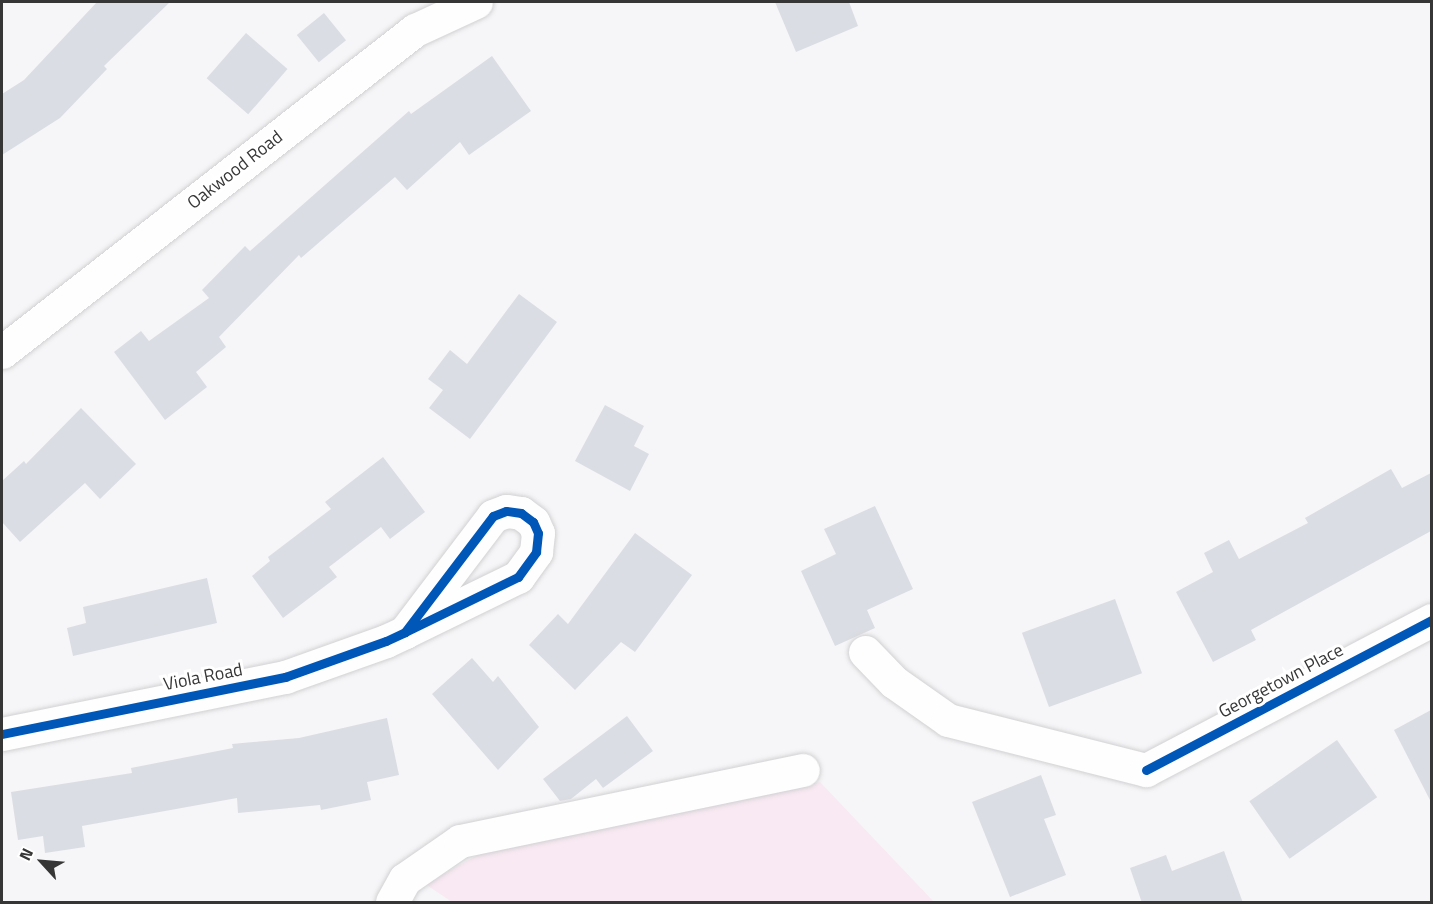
<!DOCTYPE html>
<style>
body{margin:0}
#map{position:relative;width:1433px;height:904px;overflow:hidden;background:#f6f6f8;font-family:"Titillium Web",sans-serif}
div>[style]{position:absolute}
.green>*{inset:0;background:#f9e9f2}
.building>*{inset:0;background:#dadde3;transform-origin:0 0}
.roads{filter:drop-shadow(0 0 2px #d1d1d3) drop-shadow(0 0 2px #d1d1d3)}
.minor>*{height:33px;margin:-16.5px;padding:0 16.5px;transform-origin:16.5px;border-radius:16.5px;background:#fefefe}
.major>*{height:33px;margin:-16.5px;padding:0 16.5px;transform-origin:16.5px;border-radius:16.5px;background:#fefefe}
.cycleway>*{height:9px;margin:-4.5px;padding:0 4.5px;transform-origin:4.5px;border-radius:4.5px;background:#0057b8}
span{translate:-50% -50%;white-space:nowrap;text-align:center;line-height:1.15;-webkit-text-stroke:6px #fff;paint-order:stroke}
.street-label{font-size:18px;color:#363637}
.frame{position:absolute;inset:0;border:3px solid #363637;pointer-events:none}
.north{position:absolute;left:12px;top:832px;width:60px;height:60px;-webkit-text-stroke:4px #fff;paint-order:stroke;rotate:296deg;font-size:16px;font-weight:700;line-height:24px;text-align:center;color:#363637}
.north::after{content:'';display:block;margin:auto;width:21px;height:27px;background:#363637;clip-path:polygon(50% 0,100% 100%,50% 72%,0 100%)}
</style>
<div id="map">
<div class="green">
<i style="clip-path:polygon(820px 782px,934px 902px,452px 902px,425px 884px,487px 850px)"></i>
</div>
<div class="building">
<i style="clip-path:polygon(97px 2px,170px 2px,104px 66px,107px 69px,60px 118px,2px 155px,2px 94px,24px 80px)"></i>
<i style="clip-path:polygon(775px 2px,849px 2px,858px 26px,796px 52px)"></i>
<i style="left:324px;top:13px;width:35px;height:35px;rotate:51deg"></i>
<i style="left:246px;top:33px;width:55px;height:60px;rotate:41deg"></i>
<i style="clip-path:polygon(492px 56px,531px 111px,469px 155px,460px 142px,407px 190px,395px 177px,301px 258px,299px 255px,219px 337px,226px 347px,196px 372px,207px 387px,165px 420px,114px 352px,141px 331px,149px 341px,209px 298px,202px 290px,245px 246px,250px 251px,409px 111px,411px 114px)"></i>
<i style="clip-path:polygon(519px 294px,557px 322px,470px 439px,429px 408px,443px 390px,428px 379px,450px 350px,467px 364px)"></i>
<i style="clip-path:polygon(605px 405px,644px 426px,634px 446px,649px 454px,630px 491px,575px 461px)"></i>
<i style="clip-path:polygon(81px 408px,136px 464px,100px 499px,85px 483px,20px 542px,2px 522px,2px 481px,24px 461px,26px 464px)"></i>
<i style="clip-path:polygon(383px 457px,425px 512px,390px 539px,381px 527px,329px 567px,337px 577px,283px 618px,252px 576px,270px 561px,268px 557px,331px 509px,325px 502px)"></i>
<i style="clip-path:polygon(1391px 469px,1402px 488px,1431px 473px,1431px 531px,1251px 630px,1256px 640px,1213px 662px,1176px 592px,1213px 572px,1204px 553px,1229px 540px,1239px 559px,1308px 523px,1305px 518px)"></i>
<i style="clip-path:polygon(875px 506px,913px 589px,867px 610px,875px 628px,835px 646px,801px 571px,836px 554px,824px 529px)"></i>
<i style="clip-path:polygon(635px 533px,692px 575px,635px 652px,621px 642px,575px 690px,529px 645px,558px 614px,568px 624px)"></i>
<i style="clip-path:polygon(207px 578px,217px 623px,73px 656px,67px 628px,86px 623px,83px 607px)"></i>
<i style="left:1115px;top:599px;width:79px;height:99px;rotate:70deg"></i>
<i style="clip-path:polygon(472px 658px,493px 682px,498px 676px,539px 727px,498px 770px,432px 694px)"></i>
<i style="clip-path:polygon(1431px 710px,1431px 802px,1394px 730px)"></i>
<i style="clip-path:polygon(627px 716px,653px 751px,603px 788px,596px 779px,571px 799px,560px 801px,543px 779px)"></i>
<i style="clip-path:polygon(387px 718px,399px 775px,367px 782px,371px 800px,321px 810px,320px 805px,238px 813px,237px 798px,82px 826px,85px 847px,45px 853px,43px 836px,18px 840px,11px 792px,132px 773px,131px 768px,233px 748px,232px 744px,299px 738px)"></i>
<i style="left:1337px;top:740px;width:70px;height:107px;rotate:55deg"></i>
<i style="clip-path:polygon(1041px 775px,1056px 815px,1044px 819px,1066px 875px,1010px 897px,972px 802px)"></i>
<i style="clip-path:polygon(1224px 851px,1243px 903px,1142px 903px,1130px 868px,1166px 855px,1172px 871px)"></i>
</div>
<div class="roads">
<div class="minor">
<i style="left:865px;top:652px;width:42px;rotate:46deg"></i>
<i style="left:894px;top:682px;width:66px;rotate:35.1deg"></i>
<i style="left:948px;top:720px;width:204px;rotate:14.2deg"></i>
<i style="left:1146px;top:770px;width:323px;rotate:-27.7deg"></i>
<i style="left:2px;top:734px;width:289px;rotate:-11.4deg"></i>
<i style="left:285px;top:677px;width:107px;rotate:-19.6deg"></i>
<i style="left:386px;top:641px;width:21px;rotate:-25deg"></i>
<i style="left:405px;top:632px;width:126px;rotate:-26deg"></i>
<i style="left:518px;top:577px;width:31px;rotate:-54deg"></i>
<i style="left:536px;top:552px;width:19px;rotate:-84deg"></i>
<i style="left:538px;top:533px;width:12px;rotate:-114deg"></i>
<i style="left:533px;top:522px;width:15px;rotate:-143deg"></i>
<i style="left:521px;top:513px;width:15px;rotate:-172deg"></i>
<i style="left:506px;top:511px;width:14px;rotate:159deg"></i>
<i style="left:493px;top:516px;width:146px;rotate:127.2deg"></i>
<i style="left:392px;top:902px;width:26px;rotate:-61deg"></i>
<i style="left:405px;top:879px;width:67px;rotate:-34.6deg"></i>
<i style="left:460px;top:841px;width:350px;rotate:-11.7deg"></i>
</div>
<div class="major">
<i style="left:2px;top:352px;width:524px;rotate:-37.94deg"></i>
<i style="left:415px;top:30px;width:67px;rotate:-24.7deg"></i>
</div>
</div>
<div class="cycleway">
<i style="left:2px;top:734px;width:289px;rotate:-11.4deg"></i>
<i style="left:285px;top:677px;width:107px;rotate:-19.6deg"></i>
<i style="left:386px;top:641px;width:21px;rotate:-25deg"></i>
<i style="left:405px;top:632px;width:126px;rotate:-26deg"></i>
<i style="left:518px;top:577px;width:31px;rotate:-54deg"></i>
<i style="left:536px;top:552px;width:19px;rotate:-84deg"></i>
<i style="left:538px;top:533px;width:12px;rotate:-114deg"></i>
<i style="left:533px;top:522px;width:15px;rotate:-143deg"></i>
<i style="left:521px;top:513px;width:15px;rotate:-172deg"></i>
<i style="left:506px;top:511px;width:14px;rotate:159deg"></i>
<i style="left:493px;top:516px;width:146px;rotate:127.2deg"></i>
<i style="left:1146px;top:770px;width:323px;rotate:-27.7deg"></i>
</div>
<div class="street-label">
<span style="left:235px;top:170px;rotate:-38deg">Oakwood Road</span>
<span style="left:203px;top:677px;rotate:-11deg">Viola Road</span>
<span style="left:1281px;top:681px;rotate:-28deg">Georgetown Place</span>
</div>
<div class="frame"></div>
<div class="north">N</div>
</div>
